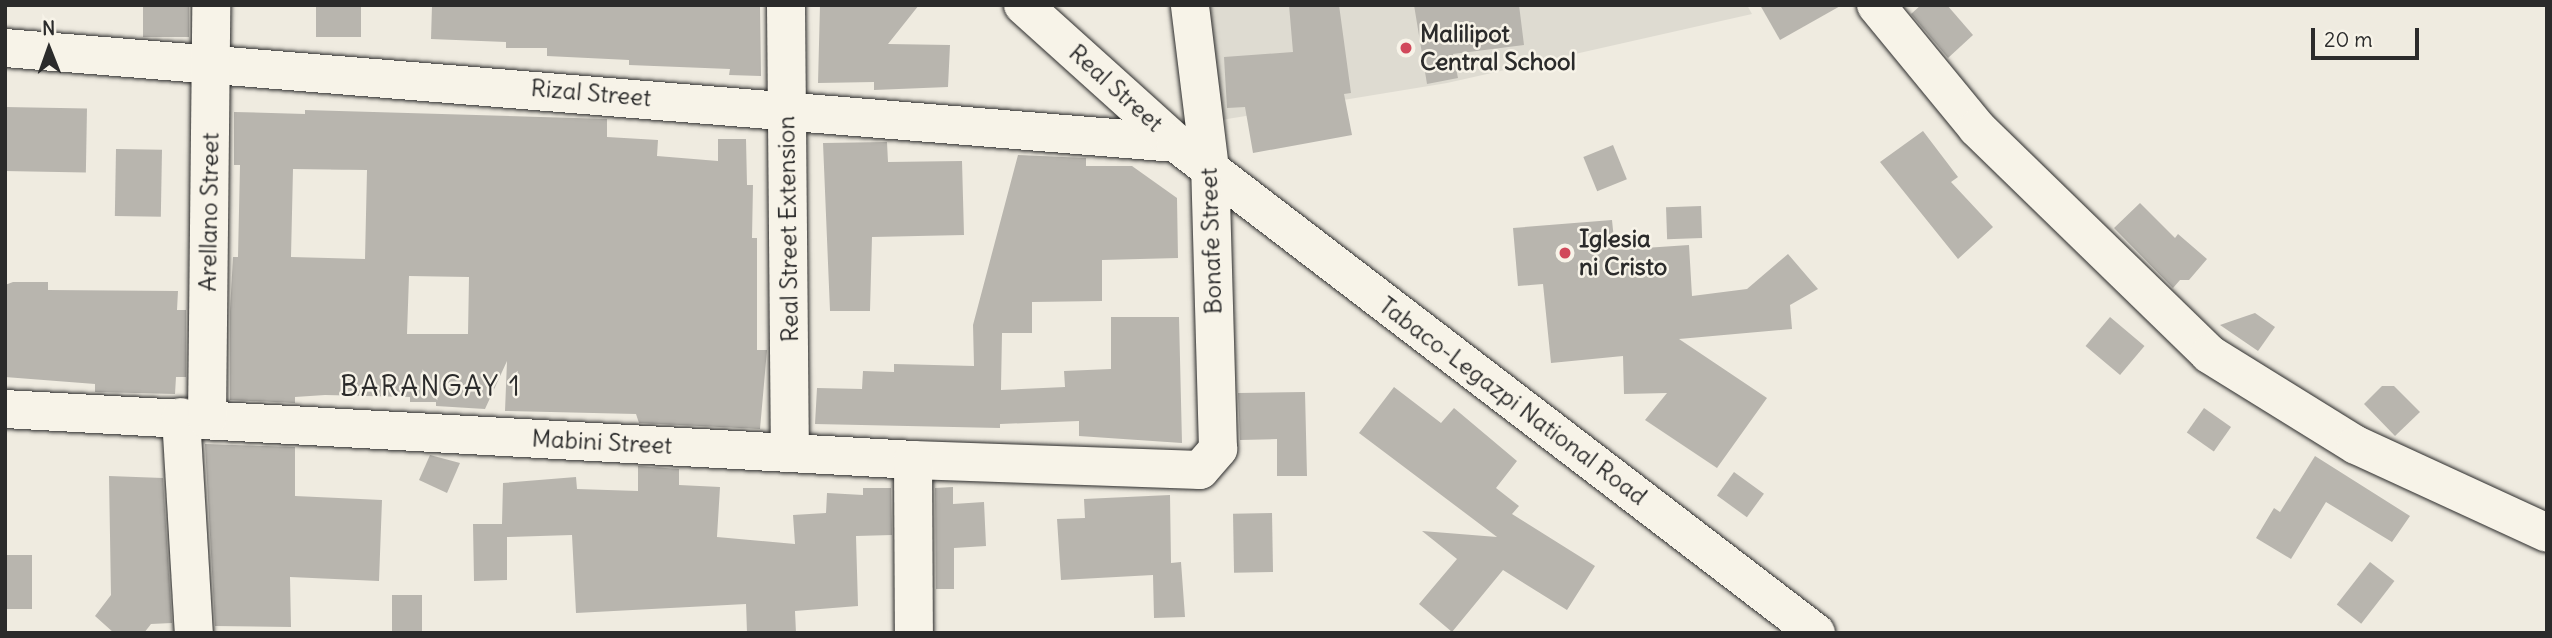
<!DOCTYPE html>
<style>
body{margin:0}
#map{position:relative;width:2552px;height:638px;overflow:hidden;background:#efebe0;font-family:Delius,sans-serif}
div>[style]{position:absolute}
.built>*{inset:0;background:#dedbd1}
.building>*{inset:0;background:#b8b5ae;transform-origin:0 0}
.roads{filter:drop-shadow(0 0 2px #2b2b2b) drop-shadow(0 0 2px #2b2b2b)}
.minor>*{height:38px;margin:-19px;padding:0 19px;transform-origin:19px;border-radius:19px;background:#f7f3e8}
.primary>*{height:38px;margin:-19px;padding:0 19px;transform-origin:19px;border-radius:19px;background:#f7f3e8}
.dots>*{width:19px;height:19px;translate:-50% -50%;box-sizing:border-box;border:4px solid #f7f3e8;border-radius:50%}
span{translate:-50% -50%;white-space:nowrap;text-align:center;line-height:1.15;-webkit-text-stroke:5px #f7f3e8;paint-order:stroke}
.poi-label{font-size:24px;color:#2b2b2b;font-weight:700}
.left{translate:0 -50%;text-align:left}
.street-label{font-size:24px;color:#2b2b2b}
.quarter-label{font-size:28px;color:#2b2b2b;letter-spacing:2px}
.frame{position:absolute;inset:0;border:7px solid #2b2b2b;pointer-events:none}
.north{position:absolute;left:14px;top:14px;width:70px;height:70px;-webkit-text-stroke:5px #f7f3e8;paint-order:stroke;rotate:359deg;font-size:19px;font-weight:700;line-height:28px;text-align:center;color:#2b2b2b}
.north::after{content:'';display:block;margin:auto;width:24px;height:32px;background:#2b2b2b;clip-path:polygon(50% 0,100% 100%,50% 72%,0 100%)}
.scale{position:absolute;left:2311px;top:28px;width:108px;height:32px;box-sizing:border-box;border:4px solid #2b2b2b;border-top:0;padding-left:9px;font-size:21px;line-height:24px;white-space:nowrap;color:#2b2b2b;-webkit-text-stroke:5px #f7f3e8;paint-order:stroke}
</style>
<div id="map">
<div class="built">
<i style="clip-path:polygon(1209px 5px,1747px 5px,1752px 14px,1447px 83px,1221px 120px)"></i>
</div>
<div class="building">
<i style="left:143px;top:5px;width:46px;height:32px"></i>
<i style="left:316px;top:5px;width:45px;height:32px"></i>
<i style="clip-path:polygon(432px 5px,760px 5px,761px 76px,729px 75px,730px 69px,629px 65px,629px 60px,547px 56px,547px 48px,506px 48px,506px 42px,431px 39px)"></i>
<i style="clip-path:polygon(820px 5px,919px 5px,888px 44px,950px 45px,948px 87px,874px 90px,874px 82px,818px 83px)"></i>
<i style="clip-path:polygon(1289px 5px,1339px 5px,1351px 93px,1344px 94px,1352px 135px,1253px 153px,1245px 107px,1227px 108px,1224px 57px,1293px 52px)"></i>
<i style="clip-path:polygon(1414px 5px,1519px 5px,1524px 45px,1453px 54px,1458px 78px,1427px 84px)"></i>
<i style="clip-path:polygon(1760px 5px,1842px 5px,1780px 40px)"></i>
<i style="clip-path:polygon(1921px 5px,1947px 5px,1973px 35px,1948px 58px,1911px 14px)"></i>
<i style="left:5px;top:107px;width:82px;height:64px;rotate:1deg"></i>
<i style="clip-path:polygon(evenodd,305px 110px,607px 119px,607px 137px,658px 140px,657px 156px,718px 161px,718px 139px,746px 139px,747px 185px,753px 185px,752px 238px,757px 238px,757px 350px,767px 350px,760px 429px,639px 423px,636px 414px,505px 411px,507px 361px,485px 409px,436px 406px,436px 402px,410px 402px,410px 397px,325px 395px,295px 397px,295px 403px,230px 400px,230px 311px,233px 257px,238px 257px,240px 165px,234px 165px,234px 112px,305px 114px,305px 110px,293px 169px,367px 170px,365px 259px,291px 257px,293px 169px,305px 110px,409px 276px,469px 277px,468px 334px,407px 334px,409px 276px)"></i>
<i style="clip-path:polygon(1923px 131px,1958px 177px,1951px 182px,1993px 227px,1958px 259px,1880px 162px)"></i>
<i style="clip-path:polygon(887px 142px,888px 162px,962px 161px,964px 235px,872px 237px,870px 311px,830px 311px,823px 143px)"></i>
<i style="left:1613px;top:145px;width:37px;height:32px;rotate:68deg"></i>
<i style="left:116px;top:149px;width:46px;height:67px;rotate:1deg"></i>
<i style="clip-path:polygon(1018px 155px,1086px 158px,1086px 166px,1132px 166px,1177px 198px,1178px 258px,1102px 260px,1102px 301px,1032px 302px,1032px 333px,1002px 333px,1001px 390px,1065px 387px,1064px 371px,1111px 369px,1111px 317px,1179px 317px,1182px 443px,1079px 436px,1079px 421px,1000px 424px,1000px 428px,815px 424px,817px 388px,862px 389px,863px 371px,894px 372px,894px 364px,974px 366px,973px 325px)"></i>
<i style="clip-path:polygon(2140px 203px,2175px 238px,2178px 234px,2207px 259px,2189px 280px,2180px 280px,2173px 288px,2114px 228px)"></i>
<i style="left:1701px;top:206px;width:32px;height:35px;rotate:88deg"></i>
<i style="clip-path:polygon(1612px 220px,1615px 250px,1689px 245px,1692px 296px,1747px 289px,1788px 254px,1818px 289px,1790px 305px,1792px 329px,1679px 339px,1767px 398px,1717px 468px,1645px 420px,1667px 393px,1624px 394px,1623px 356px,1551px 363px,1543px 284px,1518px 286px,1513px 228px)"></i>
<i style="clip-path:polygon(13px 282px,48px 282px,48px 290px,178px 291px,177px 310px,186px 310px,186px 377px,176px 377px,175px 394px,95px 392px,95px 384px,5px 377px,5px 285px)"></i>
<i style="clip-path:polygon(2255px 313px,2275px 327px,2258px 351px,2220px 325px)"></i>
<i style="left:2110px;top:317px;width:45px;height:38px;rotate:40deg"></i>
<i style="clip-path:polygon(2382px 386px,2394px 386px,2420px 412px,2395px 436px,2364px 404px)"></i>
<i style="clip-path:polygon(1394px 387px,1441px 423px,1454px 408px,1517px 461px,1496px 488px,1519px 506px,1512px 514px,1595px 566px,1567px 610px,1503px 570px,1452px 632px,1419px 604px,1457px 559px,1422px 531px,1497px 537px,1359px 433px)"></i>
<i style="clip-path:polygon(1305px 392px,1307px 476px,1277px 476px,1277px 439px,1240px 440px,1238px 393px)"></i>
<i style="left:2204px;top:408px;width:33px;height:30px;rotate:35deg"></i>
<i style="clip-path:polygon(205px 444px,295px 447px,295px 496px,382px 500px,379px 581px,290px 577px,291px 627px,215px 626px)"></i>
<i style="clip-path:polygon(430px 455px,460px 463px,447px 493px,419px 480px)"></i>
<i style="clip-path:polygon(2315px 456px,2410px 516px,2392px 542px,2326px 502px,2291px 559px,2256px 538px,2274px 508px,2280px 512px)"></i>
<i style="clip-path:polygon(638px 466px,679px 469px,679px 485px,720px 487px,717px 537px,795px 544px,793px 515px,826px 513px,827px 493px,863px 495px,863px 488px,891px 488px,892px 535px,856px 536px,858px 606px,795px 611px,796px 633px,747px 633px,746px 604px,576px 613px,572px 535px,507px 537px,507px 580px,474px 581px,473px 524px,502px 524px,503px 483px,576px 477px,577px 489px,638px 491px)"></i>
<i style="left:1734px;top:472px;width:37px;height:29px;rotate:36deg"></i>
<i style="clip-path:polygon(109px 476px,163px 478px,172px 623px,151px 624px,144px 633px,114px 633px,95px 616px,111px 595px)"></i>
<i style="clip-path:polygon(953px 487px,953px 504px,984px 502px,986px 546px,954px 548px,954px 589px,936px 589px,935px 488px)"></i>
<i style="clip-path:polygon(1170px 495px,1171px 563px,1181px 562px,1185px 617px,1154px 618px,1153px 575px,1061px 580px,1057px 519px,1085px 518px,1084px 499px)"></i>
<i style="left:1272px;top:513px;width:59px;height:39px;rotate:89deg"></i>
<i style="left:5px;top:555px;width:27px;height:54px"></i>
<i style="left:2370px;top:562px;width:31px;height:54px;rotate:38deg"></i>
<i style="left:392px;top:595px;width:30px;height:37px"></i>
</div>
<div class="roads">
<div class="minor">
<i style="left:786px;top:5px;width:448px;rotate:89.5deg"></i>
<i style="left:1876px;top:5px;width:159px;rotate:50.6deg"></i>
<i style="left:1977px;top:128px;width:324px;rotate:44.2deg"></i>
<i style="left:2209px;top:354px;width:173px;rotate:31.8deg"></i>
<i style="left:2356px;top:445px;width:210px;rotate:24.7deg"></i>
<i style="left:5px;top:48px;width:1175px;rotate:4.64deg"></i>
<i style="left:5px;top:409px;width:909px;rotate:3.21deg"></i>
<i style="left:913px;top:460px;width:287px;rotate:2deg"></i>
<i style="left:1200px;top:470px;width:28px;rotate:-49deg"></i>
<i style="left:1218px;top:449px;width:280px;rotate:-91.6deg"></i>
<i style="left:1210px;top:169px;width:165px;rotate:-97deg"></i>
<i style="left:181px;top:417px;width:216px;rotate:86.6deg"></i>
<i style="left:207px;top:419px;width:414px;rotate:-89.4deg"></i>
<i style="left:913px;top:460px;width:173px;rotate:89.7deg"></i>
</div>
<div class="primary">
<i style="left:1023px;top:5px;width:206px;rotate:42deg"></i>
<i style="left:1176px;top:143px;width:806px;rotate:37.44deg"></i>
</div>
</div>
<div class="dots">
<i style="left:1406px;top:48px;background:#d1495b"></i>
<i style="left:1565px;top:253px;background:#d1495b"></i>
</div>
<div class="poi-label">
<span class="left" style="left:1420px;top:48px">Malilipot<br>Central School</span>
<span class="left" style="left:1579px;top:253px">Iglesia<br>ni Cristo</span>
</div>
<div class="street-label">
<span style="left:1116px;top:88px;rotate:42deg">Real Street</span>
<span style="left:591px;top:93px;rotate:5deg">Rizal Street</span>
<span style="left:209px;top:212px;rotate:-89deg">Arellano Street</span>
<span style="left:788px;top:229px;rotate:-91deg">Real Street Extension</span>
<span style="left:1211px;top:241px;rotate:-92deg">Bonafe Street</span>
<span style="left:1513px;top:401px;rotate:37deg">Tabaco-Legazpi National Road</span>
<span style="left:602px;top:442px;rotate:3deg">Mabini Street</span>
</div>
<div class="quarter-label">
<span style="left:431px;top:386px">BARANGAY 1</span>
</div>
<div class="frame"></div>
<div class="north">N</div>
<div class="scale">20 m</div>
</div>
